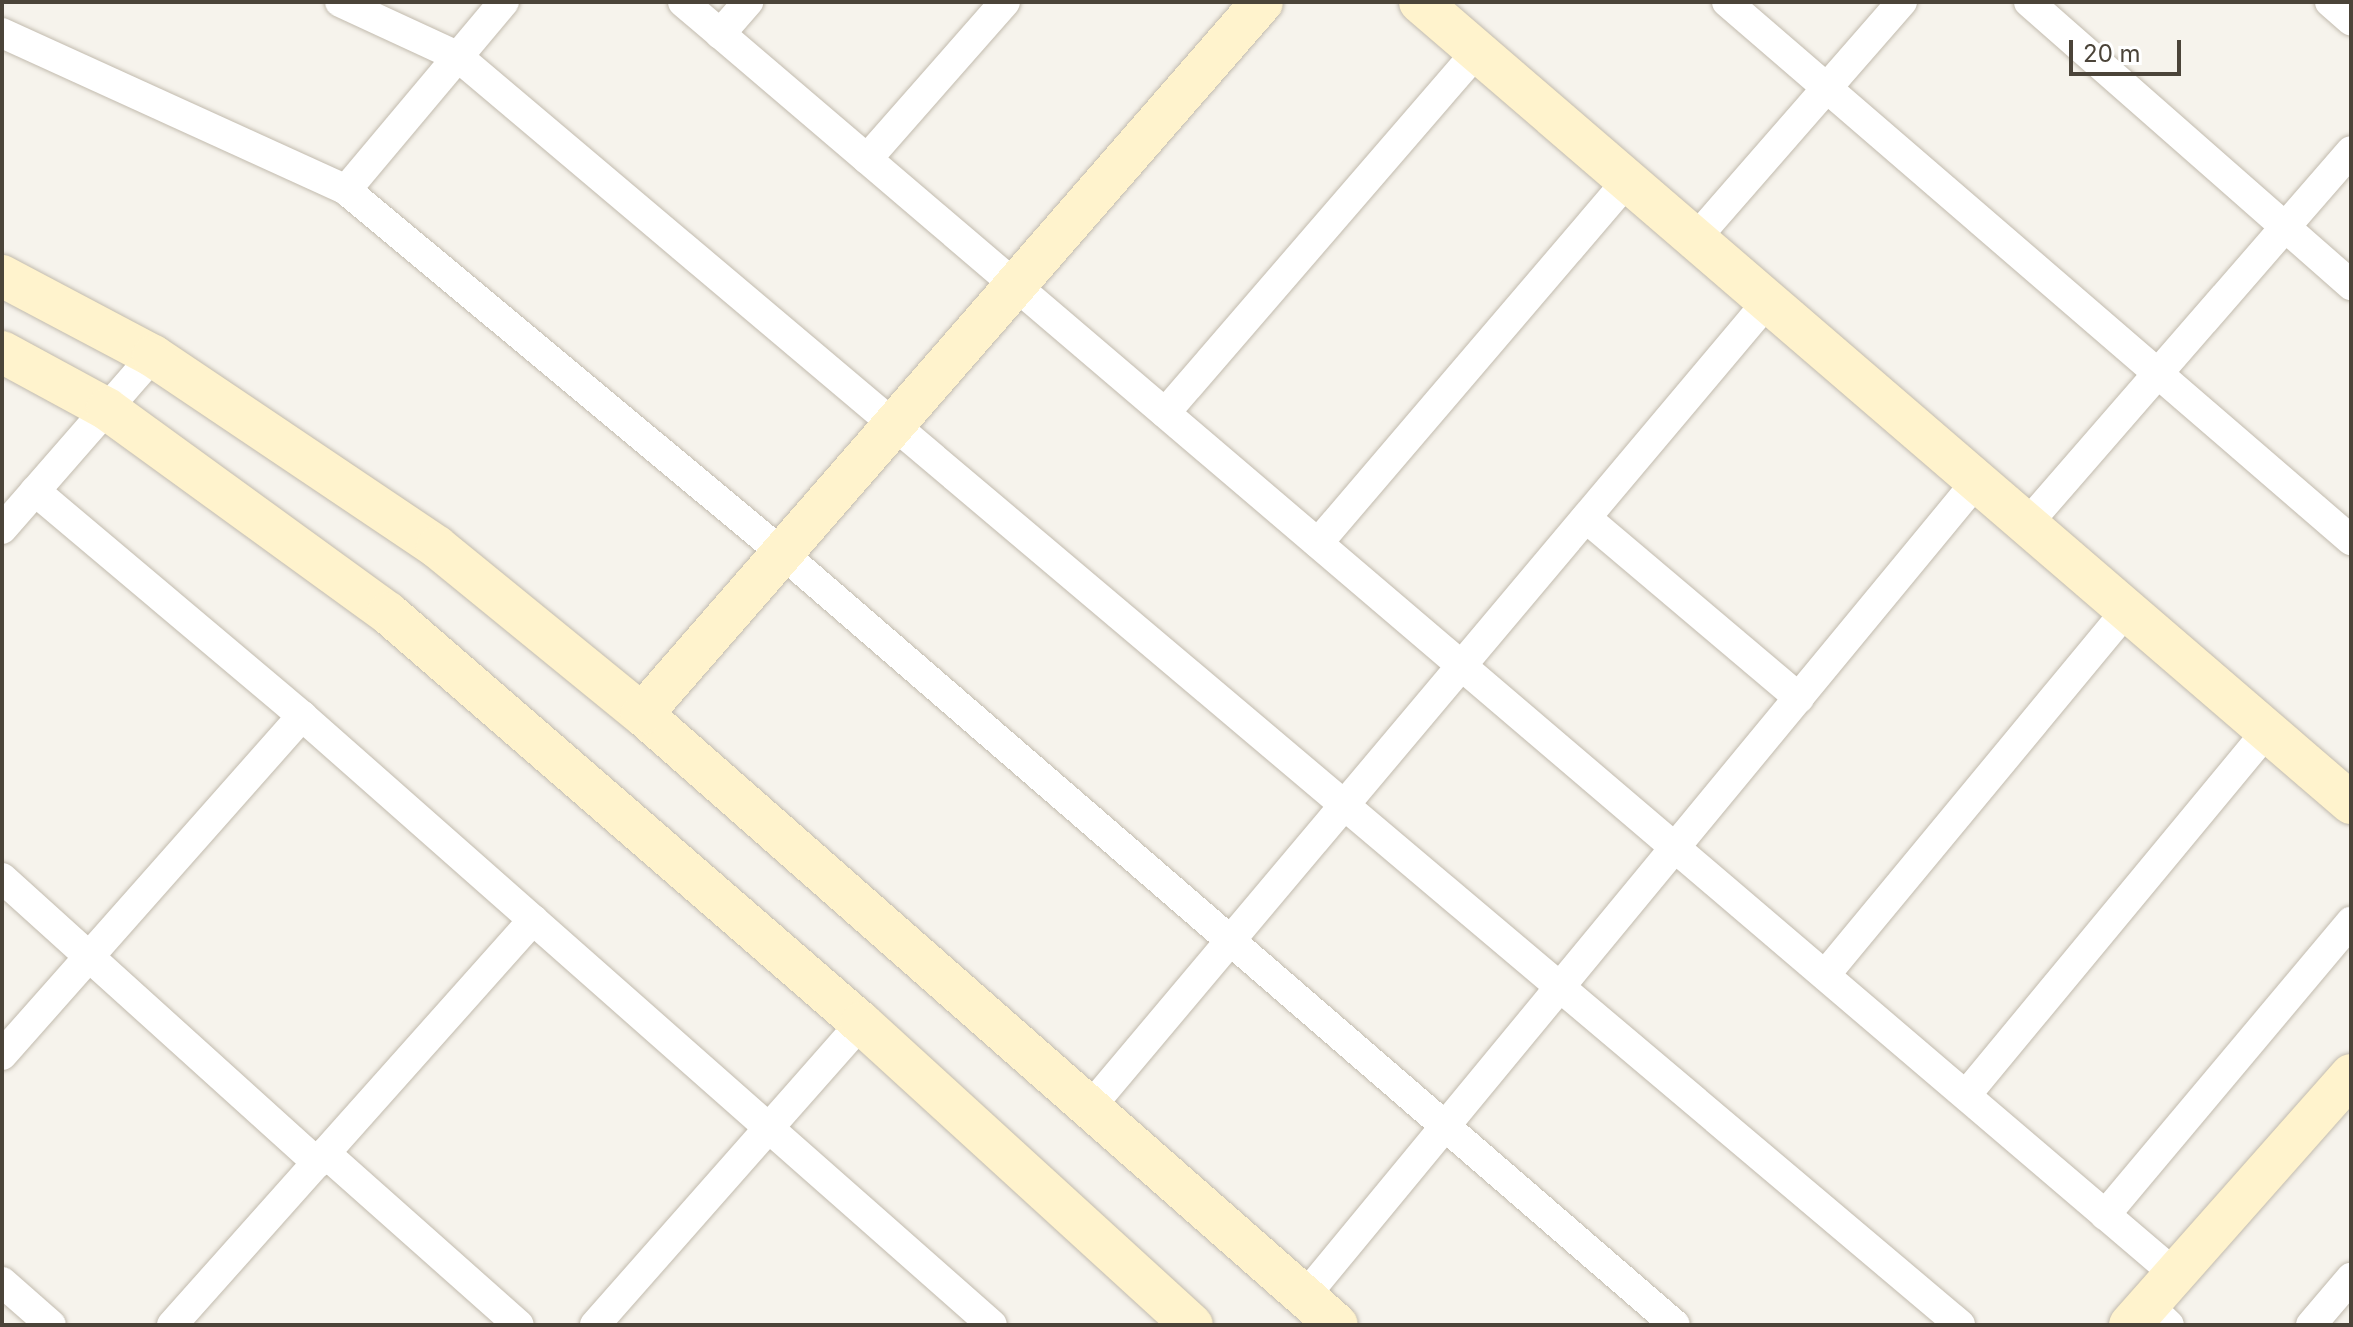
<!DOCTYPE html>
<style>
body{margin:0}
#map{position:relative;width:2353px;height:1327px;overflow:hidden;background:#f6f3ec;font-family:Inter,sans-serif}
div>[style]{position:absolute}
.roads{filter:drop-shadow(0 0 2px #c2bbae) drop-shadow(0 0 2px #c2bbae)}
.street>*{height:30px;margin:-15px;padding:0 15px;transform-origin:15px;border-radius:15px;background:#fff}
.secondary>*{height:42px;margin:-21px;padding:0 21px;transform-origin:21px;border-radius:21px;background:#fff3cd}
span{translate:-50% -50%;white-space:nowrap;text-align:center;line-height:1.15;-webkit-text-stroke:6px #fff;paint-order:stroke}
.frame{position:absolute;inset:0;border:4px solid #4b4439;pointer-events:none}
.scale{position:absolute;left:2069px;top:40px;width:112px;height:36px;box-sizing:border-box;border:4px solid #4b4439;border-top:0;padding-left:10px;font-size:24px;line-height:28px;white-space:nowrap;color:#4b4439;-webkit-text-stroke:6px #fff;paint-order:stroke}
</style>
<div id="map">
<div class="roads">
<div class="street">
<i style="left:340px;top:2px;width:129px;rotate:24.8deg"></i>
<i style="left:457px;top:56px;width:1967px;rotate:40.17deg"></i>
<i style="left:683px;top:2px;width:1961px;rotate:40.45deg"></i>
<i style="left:1727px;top:2px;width:824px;rotate:40.77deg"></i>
<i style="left:2029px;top:2px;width:429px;rotate:41.3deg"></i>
<i style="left:2330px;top:2px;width:28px;rotate:41deg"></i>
<i style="left:2px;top:33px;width:378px;rotate:24.5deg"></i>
<i style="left:346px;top:190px;width:567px;rotate:39.78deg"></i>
<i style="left:782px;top:553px;width:1180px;rotate:40.84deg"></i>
<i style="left:720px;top:34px;width:43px;rotate:-48.8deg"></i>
<i style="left:867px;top:159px;width:209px;rotate:-48.7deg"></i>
<i style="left:346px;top:190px;width:246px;rotate:-50deg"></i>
<i style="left:1695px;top:239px;width:315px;rotate:-48.9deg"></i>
<i style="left:1165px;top:413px;width:479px;rotate:-49.2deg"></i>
<i style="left:35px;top:491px;width:349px;rotate:40.1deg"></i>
<i style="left:302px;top:716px;width:920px;rotate:41.43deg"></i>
<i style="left:1586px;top:518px;width:279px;rotate:40.2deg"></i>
<i style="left:2027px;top:524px;width:494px;rotate:-49deg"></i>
<i style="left:2px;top:529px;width:230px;rotate:-48.9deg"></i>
<i style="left:1318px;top:543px;width:477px;rotate:-49.5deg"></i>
<i style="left:2px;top:878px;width:425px;rotate:42.1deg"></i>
<i style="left:1825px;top:975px;width:474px;rotate:-50.4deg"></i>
<i style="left:2px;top:1055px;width:453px;rotate:-48.5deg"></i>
<i style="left:1966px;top:1095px;width:472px;rotate:-50.4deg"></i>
<i style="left:1092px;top:1105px;width:1050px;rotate:-49.94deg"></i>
<i style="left:325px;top:1153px;width:259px;rotate:41.6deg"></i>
<i style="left:2105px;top:1215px;width:383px;rotate:-50deg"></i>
<i style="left:2px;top:1282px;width:65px;rotate:41.3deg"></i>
<i style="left:1305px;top:1296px;width:1056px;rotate:-50.49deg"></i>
<i style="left:2148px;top:1305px;width:29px;rotate:44deg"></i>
<i style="left:172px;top:1325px;width:543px;rotate:-48.29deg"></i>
<i style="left:595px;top:1325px;width:402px;rotate:-48.6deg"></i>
<i style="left:2311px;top:1325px;width:62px;rotate:-49.6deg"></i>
</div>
<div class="secondary">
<i style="left:1420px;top:2px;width:1228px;rotate:40.71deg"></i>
<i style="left:2px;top:276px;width:171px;rotate:27.9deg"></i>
<i style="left:153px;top:356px;width:342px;rotate:33.9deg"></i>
<i style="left:437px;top:547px;width:264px;rotate:39.2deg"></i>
<i style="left:642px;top:714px;width:925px;rotate:41.32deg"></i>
<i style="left:2px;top:352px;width:119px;rotate:28.5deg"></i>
<i style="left:107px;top:409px;width:347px;rotate:36deg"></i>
<i style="left:388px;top:613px;width:626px;rotate:40.92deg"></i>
<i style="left:861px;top:1023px;width:448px;rotate:42.4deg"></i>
<i style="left:642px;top:714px;width:944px;rotate:-48.95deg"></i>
<i style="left:2130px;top:1325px;width:334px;rotate:-48.5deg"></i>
</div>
</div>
<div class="frame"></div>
<div class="scale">20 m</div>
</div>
